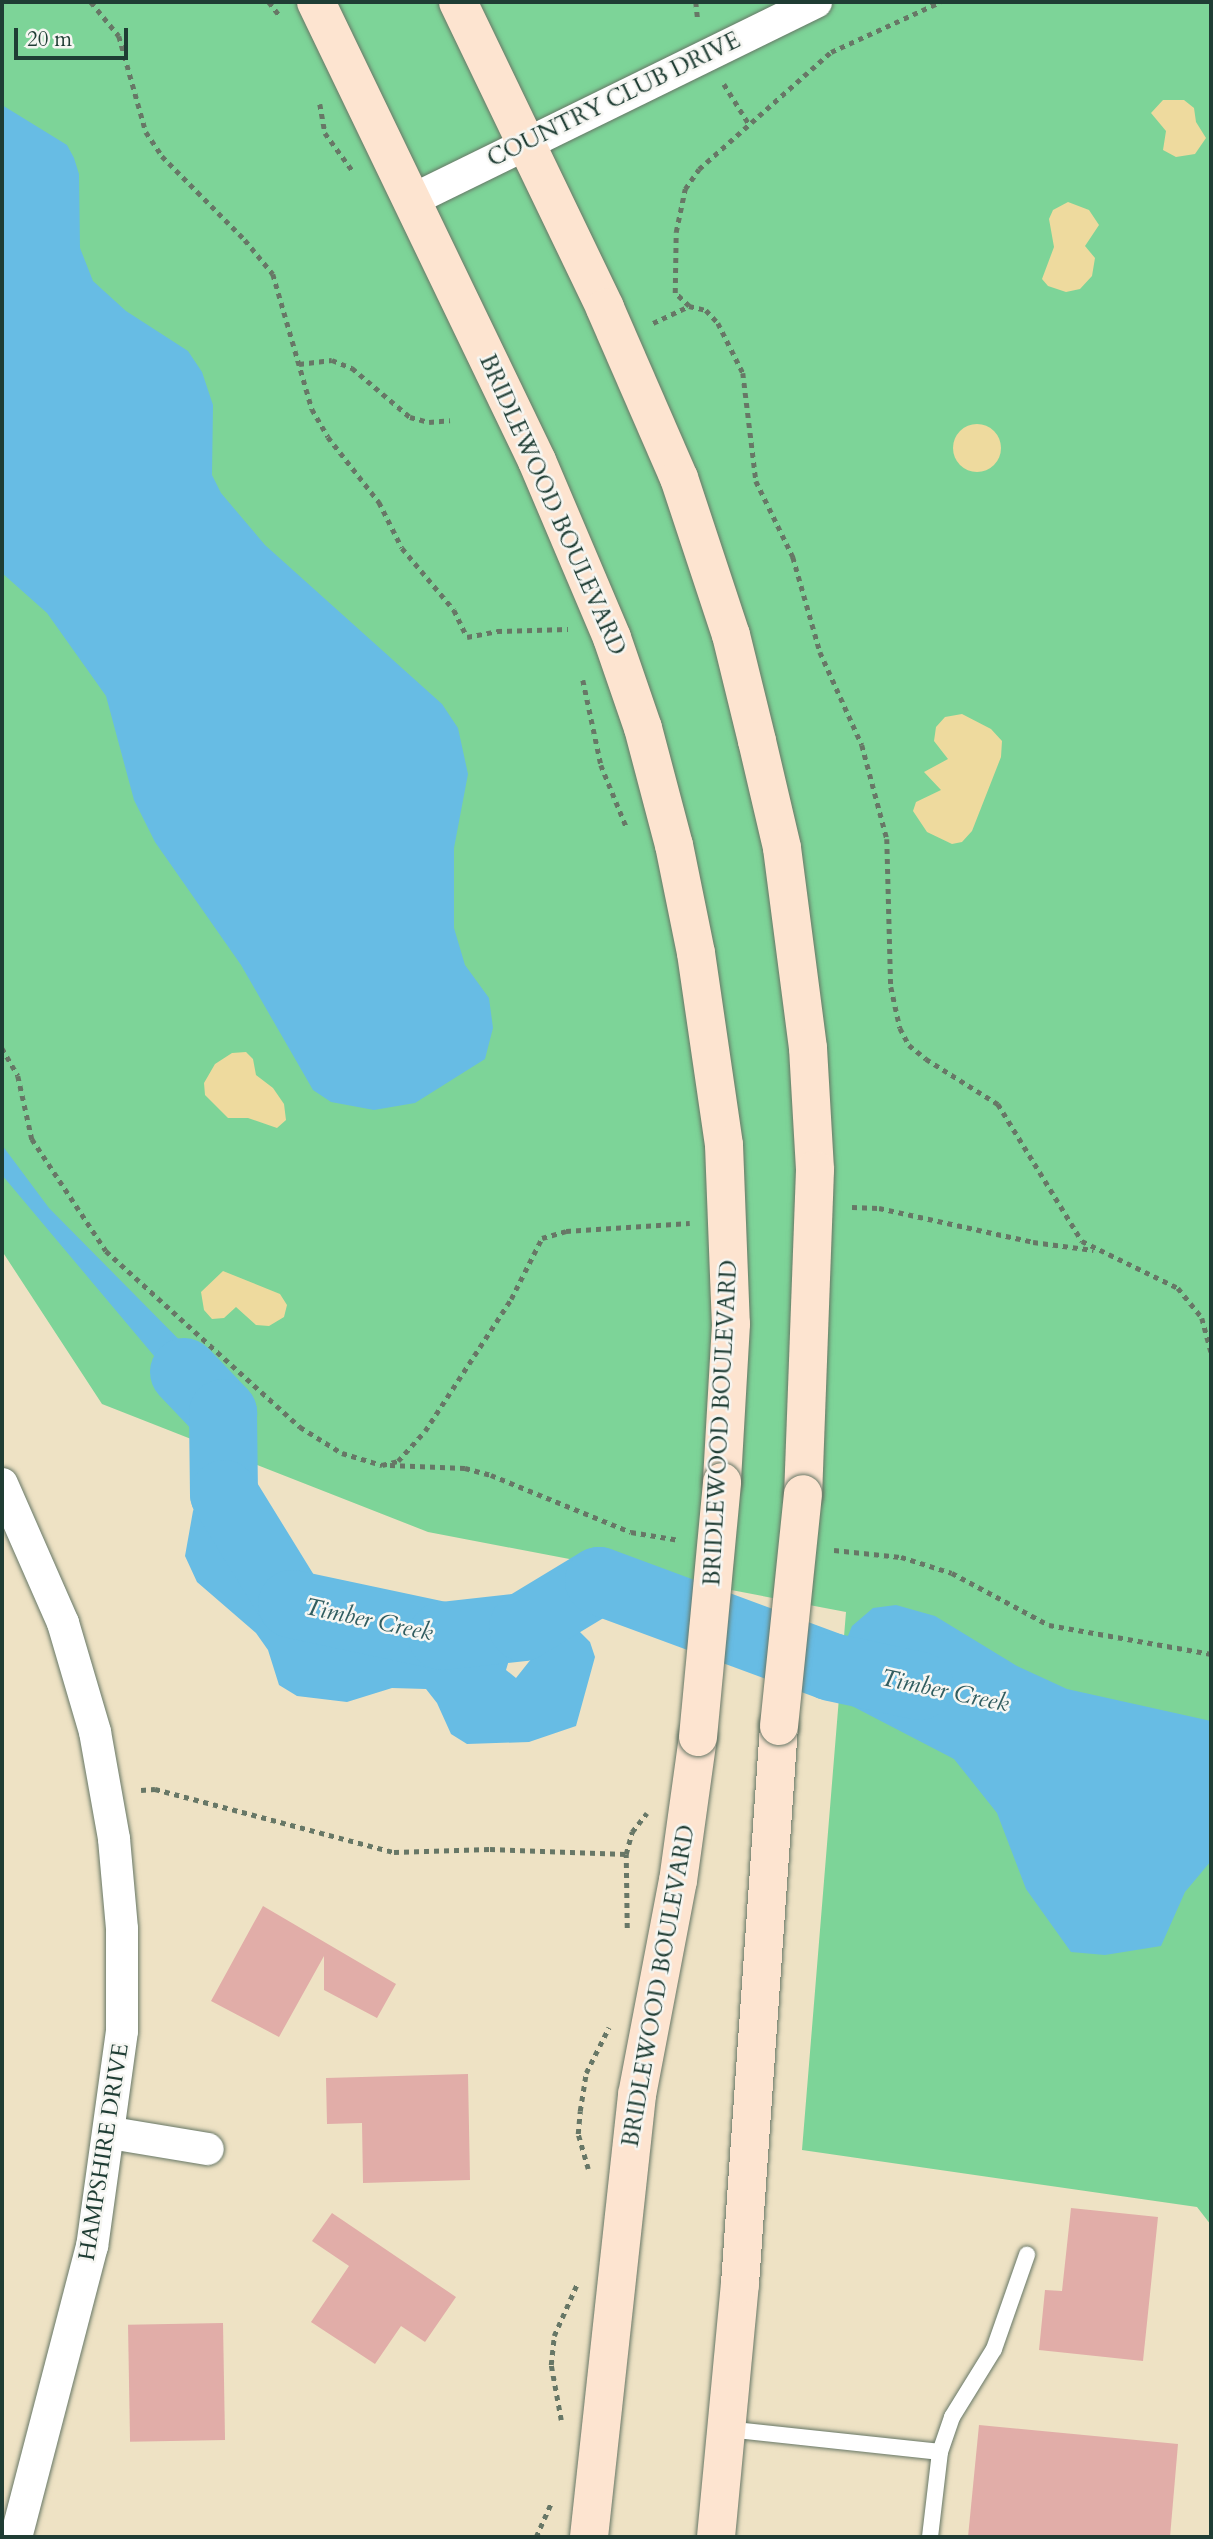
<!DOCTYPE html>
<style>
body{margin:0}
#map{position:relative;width:1213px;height:2539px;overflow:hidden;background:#eee2c4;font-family:Cardo,serif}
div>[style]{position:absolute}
.green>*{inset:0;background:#7dd498}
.sand>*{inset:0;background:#eeda9e}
.round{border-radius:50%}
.water>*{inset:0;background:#67bce4}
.river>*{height:68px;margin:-34px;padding:0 34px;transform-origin:34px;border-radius:34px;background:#67bce4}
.building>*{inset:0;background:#e1ada8;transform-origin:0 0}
.path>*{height:4.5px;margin-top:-2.25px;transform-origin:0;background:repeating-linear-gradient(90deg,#677766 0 5px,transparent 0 10px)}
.roads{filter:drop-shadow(0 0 2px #677766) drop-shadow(0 0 2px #677766)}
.lane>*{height:16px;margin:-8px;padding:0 8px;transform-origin:8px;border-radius:8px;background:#fff}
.street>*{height:32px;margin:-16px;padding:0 16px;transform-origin:16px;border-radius:16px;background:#fff}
.secondary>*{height:38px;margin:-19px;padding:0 19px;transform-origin:19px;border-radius:19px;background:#fde4d0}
.bridges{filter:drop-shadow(0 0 2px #677766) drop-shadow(0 0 2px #677766)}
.secondary-bridge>*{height:38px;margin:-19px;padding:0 19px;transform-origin:19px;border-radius:19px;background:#fde4d0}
span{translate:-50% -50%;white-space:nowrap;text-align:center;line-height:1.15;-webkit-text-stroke:5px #f6f6f2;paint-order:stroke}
.street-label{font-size:23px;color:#1f3d34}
.water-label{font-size:24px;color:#315d60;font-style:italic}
.frame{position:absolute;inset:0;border:4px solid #1f3d34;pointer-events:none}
.scale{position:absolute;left:14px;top:28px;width:114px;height:32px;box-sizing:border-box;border:4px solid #1f3d34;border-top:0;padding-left:9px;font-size:21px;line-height:24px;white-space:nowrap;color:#1f3d34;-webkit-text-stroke:5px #f6f6f2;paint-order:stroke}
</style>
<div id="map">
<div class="green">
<i style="clip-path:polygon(2px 2px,1211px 2px,1211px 2225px,1197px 2207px,802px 2150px,846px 1612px,428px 1532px,102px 1404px,2px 1251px)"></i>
</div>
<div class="sand">
<i style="clip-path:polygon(1163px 100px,1184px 100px,1194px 108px,1196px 122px,1206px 138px,1195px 154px,1176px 157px,1163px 150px,1166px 131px,1151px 113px)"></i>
<i style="clip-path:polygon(1068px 202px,1089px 210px,1099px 225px,1085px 246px,1095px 258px,1092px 276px,1080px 289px,1066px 292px,1048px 286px,1042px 279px,1054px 247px,1049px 219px,1053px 210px)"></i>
<i class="round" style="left:953px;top:424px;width:48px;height:48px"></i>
<i style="clip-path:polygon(962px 714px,991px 729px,1002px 741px,1001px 757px,972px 831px,962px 842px,952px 844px,927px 832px,913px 811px,916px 802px,941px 790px,924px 772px,948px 759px,934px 741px,936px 727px,945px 717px)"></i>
<i style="clip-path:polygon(246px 1052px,253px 1059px,256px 1075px,273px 1088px,284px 1104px,286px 1120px,277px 1128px,248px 1118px,228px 1118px,205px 1095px,204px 1083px,215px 1064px,232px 1053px)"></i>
<i style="clip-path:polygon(223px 1271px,280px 1294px,287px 1305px,284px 1317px,269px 1326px,256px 1325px,236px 1307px,224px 1318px,212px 1319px,204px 1310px,201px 1292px)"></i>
</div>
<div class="water">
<i style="clip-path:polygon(2px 105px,67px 145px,74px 158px,79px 174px,80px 248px,93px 281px,126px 311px,188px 351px,202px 372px,213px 405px,212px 475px,221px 493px,265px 545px,442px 704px,458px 728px,468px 774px,454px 848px,454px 928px,465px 965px,489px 998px,493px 1028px,485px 1059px,415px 1103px,374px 1110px,331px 1102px,313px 1090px,241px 965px,155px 842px,134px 800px,106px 696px,47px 613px,2px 573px)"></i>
<i style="clip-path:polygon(2px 1145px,49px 1208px,222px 1383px,230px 1414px,216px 1483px,337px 1597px,347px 1634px,381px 1653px,422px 1641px,428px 1633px,428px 1614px,442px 1610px,498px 1617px,512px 1624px,516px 1637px,506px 1670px,516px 1678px,547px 1639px,562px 1628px,578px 1630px,590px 1642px,595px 1657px,576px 1726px,529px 1742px,467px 1744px,451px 1734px,437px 1703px,426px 1689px,392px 1688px,347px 1702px,297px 1696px,279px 1685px,268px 1650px,256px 1633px,197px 1582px,185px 1556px,193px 1511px,211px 1464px,215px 1431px,206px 1404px,176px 1382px,2px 1175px)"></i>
<i style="clip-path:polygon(896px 1605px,935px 1616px,1017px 1666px,1067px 1689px,1211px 1721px,1211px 1861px,1185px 1892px,1161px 1946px,1105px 1955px,1071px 1952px,1026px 1889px,997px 1813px,954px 1759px,825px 1692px,830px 1645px,845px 1643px,852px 1626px,873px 1608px)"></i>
</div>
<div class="river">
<i style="left:184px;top:1372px;width:57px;rotate:46.4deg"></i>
<i style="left:223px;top:1413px;width:81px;rotate:89.3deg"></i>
<i style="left:224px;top:1494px;width:129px;rotate:58.3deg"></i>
<i style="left:292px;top:1604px;width:153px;rotate:12deg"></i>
<i style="left:442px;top:1636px;width:81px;rotate:-6.3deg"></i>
<i style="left:523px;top:1627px;width:89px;rotate:-31.2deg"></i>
<i style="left:599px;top:1581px;width:247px;rotate:20.3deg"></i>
<i style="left:831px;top:1667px;width:91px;rotate:12.1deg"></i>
</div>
<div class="building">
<i style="clip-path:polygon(263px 1906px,396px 1984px,377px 2018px,324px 1990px,324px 1956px,279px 2037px,211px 2001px)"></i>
<i style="clip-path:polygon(468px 2074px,470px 2180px,363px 2183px,362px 2123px,327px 2124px,326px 2078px)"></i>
<i style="clip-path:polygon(1071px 2208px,1158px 2217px,1143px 2361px,1039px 2350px,1045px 2290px,1062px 2291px)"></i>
<i style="clip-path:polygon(332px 2213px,456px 2297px,425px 2342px,401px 2326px,375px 2364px,311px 2322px,349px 2266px,312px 2241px)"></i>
<i style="left:223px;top:2323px;width:117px;height:95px;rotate:89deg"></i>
<i style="clip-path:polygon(979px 2425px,1178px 2444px,1170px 2537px,968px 2537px)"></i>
</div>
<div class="path">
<i style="left:91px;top:2px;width:44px;rotate:50.5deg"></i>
<i style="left:119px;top:36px;width:100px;rotate:74.3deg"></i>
<i style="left:146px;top:132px;width:29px;rotate:56deg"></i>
<i style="left:162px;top:156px;width:118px;rotate:45.3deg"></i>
<i style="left:245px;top:240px;width:44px;rotate:50.5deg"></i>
<i style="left:273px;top:274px;width:141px;rotate:73.9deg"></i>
<i style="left:312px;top:409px;width:32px;rotate:60deg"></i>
<i style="left:328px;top:437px;width:83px;rotate:51.9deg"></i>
<i style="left:379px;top:502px;width:51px;rotate:63.4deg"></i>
<i style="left:402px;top:548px;width:81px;rotate:50deg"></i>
<i style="left:454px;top:610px;width:30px;rotate:64deg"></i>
<i style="left:467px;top:637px;width:31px;rotate:-11deg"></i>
<i style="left:497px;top:631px;width:71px;rotate:-1.6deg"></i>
<i style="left:269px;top:2px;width:16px;rotate:52deg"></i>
<i style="left:696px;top:2px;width:19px;rotate:84deg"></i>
<i style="left:724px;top:84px;width:47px;rotate:58deg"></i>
<i style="left:320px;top:104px;width:29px;rotate:80deg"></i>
<i style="left:325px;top:133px;width:46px;rotate:53.9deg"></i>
<i style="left:689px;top:306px;width:17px;rotate:13deg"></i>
<i style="left:706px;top:310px;width:18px;rotate:47deg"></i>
<i style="left:718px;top:323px;width:56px;rotate:63.4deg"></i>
<i style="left:743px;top:373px;width:109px;rotate:83.1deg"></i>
<i style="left:756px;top:481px;width:85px;rotate:64deg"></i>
<i style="left:793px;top:557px;width:99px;rotate:74.1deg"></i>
<i style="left:820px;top:652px;width:102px;rotate:65.7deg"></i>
<i style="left:862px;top:745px;width:97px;rotate:75.1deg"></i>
<i style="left:887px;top:839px;width:148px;rotate:88.5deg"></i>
<i style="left:891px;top:987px;width:42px;rotate:77.6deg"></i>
<i style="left:900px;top:1028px;width:19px;rotate:62deg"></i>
<i style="left:909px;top:1045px;width:22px;rotate:39deg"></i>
<i style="left:926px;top:1059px;width:85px;rotate:32deg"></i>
<i style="left:998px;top:1104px;width:161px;rotate:58.5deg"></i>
<i style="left:1082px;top:1241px;width:107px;rotate:26.1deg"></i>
<i style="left:1178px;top:1288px;width:38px;rotate:51deg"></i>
<i style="left:1202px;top:1318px;width:35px;rotate:75deg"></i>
<i style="left:653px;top:323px;width:40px;rotate:-25deg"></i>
<i style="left:689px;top:306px;width:19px;rotate:-137deg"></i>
<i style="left:675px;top:293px;width:61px;rotate:-89.1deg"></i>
<i style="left:676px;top:232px;width:44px;rotate:-78.2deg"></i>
<i style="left:685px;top:189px;width:24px;rotate:-55deg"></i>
<i style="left:699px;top:169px;width:176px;rotate:-41.6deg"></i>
<i style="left:831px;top:52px;width:120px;rotate:-24.6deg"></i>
<i style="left:299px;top:364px;width:33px;rotate:-7deg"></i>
<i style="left:332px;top:360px;width:22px;rotate:22deg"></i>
<i style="left:352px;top:368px;width:76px;rotate:40.2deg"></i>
<i style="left:410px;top:417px;width:20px;rotate:15deg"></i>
<i style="left:429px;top:422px;width:21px;rotate:-5deg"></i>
<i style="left:583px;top:680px;width:87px;rotate:78deg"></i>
<i style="left:601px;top:765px;width:66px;rotate:67.7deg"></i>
<i style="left:2px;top:1048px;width:32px;rotate:60deg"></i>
<i style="left:18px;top:1076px;width:65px;rotate:77.5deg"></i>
<i style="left:32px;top:1139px;width:134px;rotate:56.5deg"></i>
<i style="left:106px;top:1251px;width:262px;rotate:42.2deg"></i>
<i style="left:300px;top:1427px;width:49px;rotate:31.8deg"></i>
<i style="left:342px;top:1453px;width:42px;rotate:16.7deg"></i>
<i style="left:382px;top:1465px;width:16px;rotate:-14deg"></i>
<i style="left:398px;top:1461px;width:40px;rotate:-48deg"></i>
<i style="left:425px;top:1431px;width:158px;rotate:-56.9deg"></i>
<i style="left:511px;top:1299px;width:68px;rotate:-63.1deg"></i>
<i style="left:542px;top:1238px;width:25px;rotate:-16deg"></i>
<i style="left:566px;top:1231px;width:124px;rotate:-3.7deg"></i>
<i style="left:852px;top:1207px;width:27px;rotate:2deg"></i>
<i style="left:879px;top:1208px;width:158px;rotate:12.4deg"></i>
<i style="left:1033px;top:1242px;width:61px;rotate:7.6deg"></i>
<i style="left:390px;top:1465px;width:75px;rotate:2.3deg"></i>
<i style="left:465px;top:1468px;width:27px;rotate:15deg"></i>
<i style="left:491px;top:1475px;width:151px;rotate:22.2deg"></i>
<i style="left:631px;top:1532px;width:49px;rotate:9.5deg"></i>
<i style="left:834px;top:1550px;width:67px;rotate:6deg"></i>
<i style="left:901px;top:1557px;width:53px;rotate:17.4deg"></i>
<i style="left:952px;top:1573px;width:110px;rotate:28.2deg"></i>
<i style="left:1049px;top:1625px;width:165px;rotate:10.1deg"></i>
<i style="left:141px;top:1790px;width:14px;rotate:-4deg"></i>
<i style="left:155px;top:1789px;width:247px;rotate:14.8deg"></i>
<i style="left:394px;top:1852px;width:96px;rotate:-1.8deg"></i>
<i style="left:490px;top:1849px;width:136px;rotate:2.1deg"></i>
<i style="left:627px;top:1928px;width:74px;rotate:-90.8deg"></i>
<i style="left:626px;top:1854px;width:23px;rotate:-75deg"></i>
<i style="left:632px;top:1832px;width:24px;rotate:-52deg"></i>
<i style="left:588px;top:2169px;width:36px;rotate:-106deg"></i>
<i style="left:578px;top:2134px;width:23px;rotate:-85deg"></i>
<i style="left:580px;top:2111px;width:38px;rotate:-81deg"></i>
<i style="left:586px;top:2073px;width:51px;rotate:-63.4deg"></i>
<i style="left:561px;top:2420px;width:56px;rotate:-100.3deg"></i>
<i style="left:551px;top:2365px;width:29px;rotate:-84deg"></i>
<i style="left:554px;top:2336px;width:57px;rotate:-66.1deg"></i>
<i style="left:536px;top:2537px;width:37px;rotate:-66deg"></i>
</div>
<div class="roads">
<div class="lane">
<i style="left:726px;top:2429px;width:215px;rotate:6.1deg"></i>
<i style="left:930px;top:2537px;width:86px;rotate:-83.3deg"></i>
<i style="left:940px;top:2452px;width:37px;rotate:-71deg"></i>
<i style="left:952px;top:2417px;width:80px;rotate:-58.3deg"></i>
<i style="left:994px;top:2349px;width:100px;rotate:-70.7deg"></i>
</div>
<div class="street">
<i style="left:412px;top:200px;width:450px;rotate:-26.1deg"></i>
<i style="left:2px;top:1484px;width:152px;rotate:66.3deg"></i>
<i style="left:63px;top:1623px;width:114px;rotate:73.6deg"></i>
<i style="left:95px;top:1732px;width:109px;rotate:79.9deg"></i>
<i style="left:114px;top:1839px;width:90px;rotate:84.9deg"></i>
<i style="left:122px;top:1929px;width:102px;rotate:90deg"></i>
<i style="left:122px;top:2031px;width:217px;rotate:97.9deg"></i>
<i style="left:92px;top:2246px;width:301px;rotate:104.6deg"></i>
<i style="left:111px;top:2133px;width:98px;rotate:9.4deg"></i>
</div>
<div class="secondary">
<i style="left:316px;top:2px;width:509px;rotate:64.29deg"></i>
<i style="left:537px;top:461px;width:192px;rotate:67deg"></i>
<i style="left:612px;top:638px;width:95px;rotate:71deg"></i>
<i style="left:643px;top:728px;width:121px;rotate:75.2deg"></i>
<i style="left:674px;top:845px;width:110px;rotate:78.5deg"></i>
<i style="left:696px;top:953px;width:194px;rotate:81.7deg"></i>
<i style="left:724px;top:1145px;width:179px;rotate:87.8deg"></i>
<i style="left:731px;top:1324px;width:158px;rotate:93.3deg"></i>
<i style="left:458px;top:2px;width:339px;rotate:64.3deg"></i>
<i style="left:605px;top:308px;width:185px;rotate:66.5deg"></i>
<i style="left:679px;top:478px;width:165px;rotate:71.7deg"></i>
<i style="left:731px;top:635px;width:109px;rotate:76.2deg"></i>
<i style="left:757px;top:741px;width:110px;rotate:76.8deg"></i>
<i style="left:782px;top:848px;width:202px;rotate:82.6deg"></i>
<i style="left:808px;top:1048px;width:122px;rotate:86.7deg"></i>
<i style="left:815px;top:1170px;width:324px;rotate:92.1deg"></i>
<i style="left:589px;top:2537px;width:445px;rotate:-83.8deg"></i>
<i style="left:637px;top:2095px;width:218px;rotate:-79.2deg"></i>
<i style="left:678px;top:1881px;width:145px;rotate:-82.1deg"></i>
<i style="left:716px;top:2537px;width:254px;rotate:-84.6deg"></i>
<i style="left:740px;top:2284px;width:559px;rotate:-86deg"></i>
</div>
</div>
<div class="bridges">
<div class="secondary-bridge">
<i style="left:779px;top:1726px;width:233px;rotate:-84.1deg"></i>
<i style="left:698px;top:1737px;width:256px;rotate:-84.6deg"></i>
</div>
</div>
<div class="street-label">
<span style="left:614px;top:100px;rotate:-26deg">COUNTRY CLUB DRIVE</span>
<span style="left:552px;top:505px;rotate:66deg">BRIDLEWOOD BOULEVARD</span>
<span style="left:721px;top:1423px;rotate:-87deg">BRIDLEWOOD BOULEVARD</span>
<span style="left:659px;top:1986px;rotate:-80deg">BRIDLEWOOD BOULEVARD</span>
<span style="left:104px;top:2152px;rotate:-81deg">HAMPSHIRE DRIVE</span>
</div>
<div class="water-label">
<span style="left:369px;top:1620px;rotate:12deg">Timber Creek</span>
<span style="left:945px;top:1691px;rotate:12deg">Timber Creek</span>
</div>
<div class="frame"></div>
<div class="scale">20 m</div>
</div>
